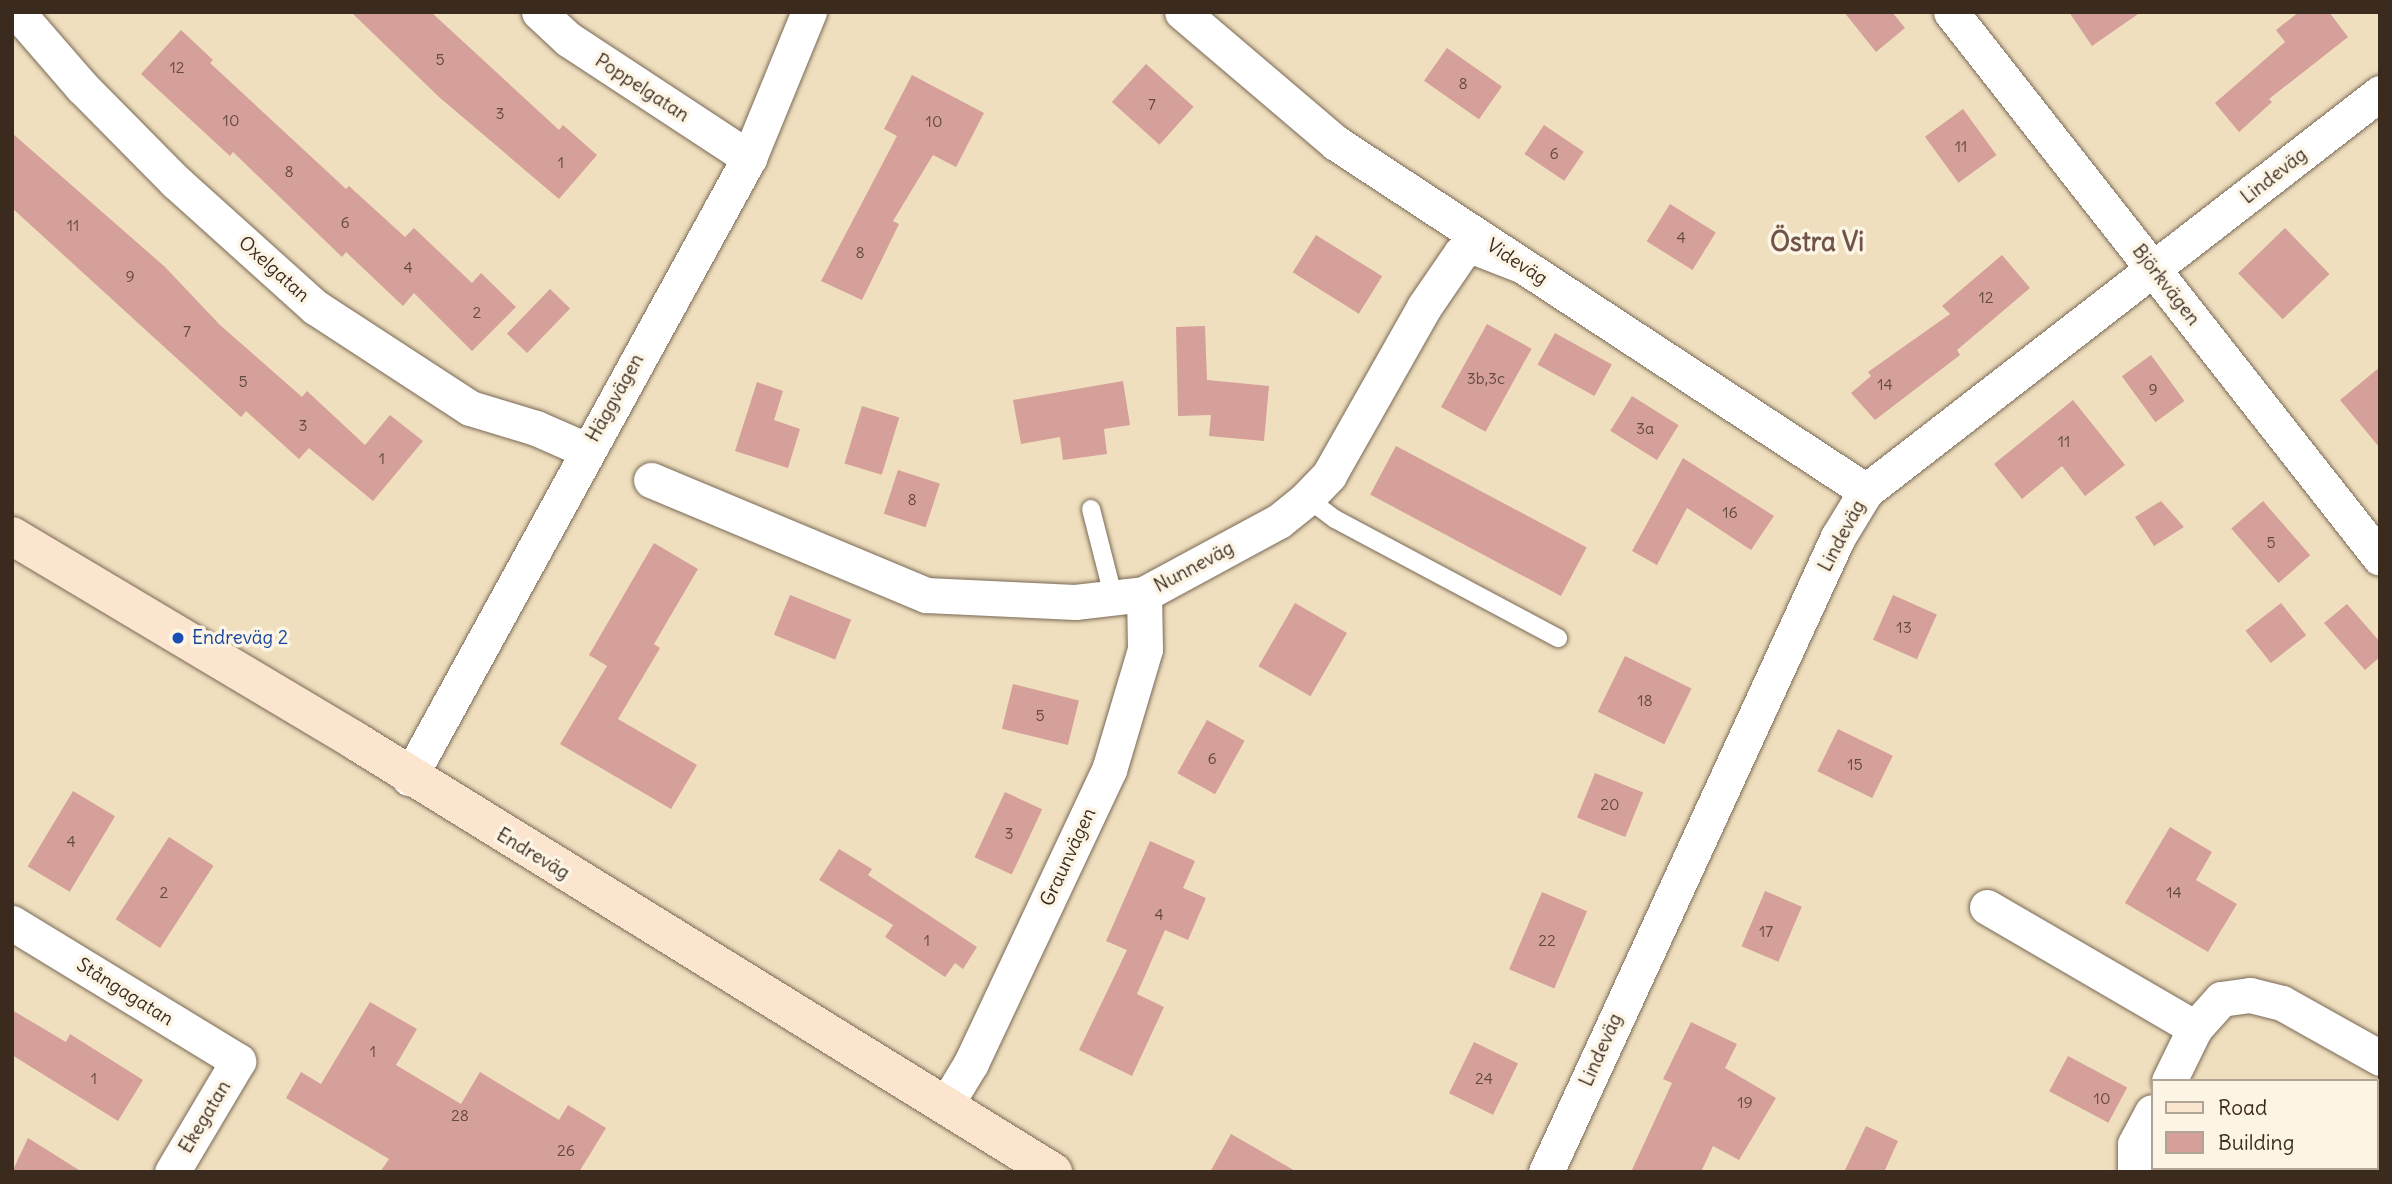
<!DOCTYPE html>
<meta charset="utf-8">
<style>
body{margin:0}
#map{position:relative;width:2392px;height:1184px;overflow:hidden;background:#efdfbe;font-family:Delius,sans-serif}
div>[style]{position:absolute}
.building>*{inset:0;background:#d5a099;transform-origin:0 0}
.roads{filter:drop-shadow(0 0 2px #7a6956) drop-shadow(0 0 2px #7a6956)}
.lane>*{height:18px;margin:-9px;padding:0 9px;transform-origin:9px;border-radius:9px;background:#fff}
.street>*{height:35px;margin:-17.5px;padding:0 17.5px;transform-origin:17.5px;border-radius:17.5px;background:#fff}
.secondary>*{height:38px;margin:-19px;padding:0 19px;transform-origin:19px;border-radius:19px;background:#fbe5cf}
.dots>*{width:19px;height:19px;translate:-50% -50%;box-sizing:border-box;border:4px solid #fcf5e5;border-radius:50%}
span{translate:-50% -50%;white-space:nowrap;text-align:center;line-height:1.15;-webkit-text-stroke:7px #fcf5e5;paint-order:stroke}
.number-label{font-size:16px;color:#62483d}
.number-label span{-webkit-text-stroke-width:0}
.street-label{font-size:19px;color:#3b2a1e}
.transit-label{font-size:19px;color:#164399}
.left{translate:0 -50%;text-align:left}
.district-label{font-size:26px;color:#715349;font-weight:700}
.frame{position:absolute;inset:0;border:14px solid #3b2a1e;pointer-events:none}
.legend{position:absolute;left:2151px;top:1079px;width:228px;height:91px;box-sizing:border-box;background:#fcf5e5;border:2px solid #afa495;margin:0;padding:9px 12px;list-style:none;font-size:21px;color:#3b2a1e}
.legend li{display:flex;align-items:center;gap:14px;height:35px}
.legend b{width:35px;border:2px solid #afa495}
</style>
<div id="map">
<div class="building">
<i style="clip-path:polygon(351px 12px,431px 12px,559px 130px,563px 125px,597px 155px,559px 199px,439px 97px)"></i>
<i style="clip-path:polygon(1844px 12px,1892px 12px,1905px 28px,1876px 52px)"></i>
<i style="clip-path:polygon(2069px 12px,2141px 12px,2092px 46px)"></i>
<i style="clip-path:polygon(2299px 12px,2329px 12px,2348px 37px,2269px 99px,2272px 102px,2239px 132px,2215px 103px,2285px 42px,2276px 30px)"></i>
<i style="clip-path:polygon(181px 30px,213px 60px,210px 63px,346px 189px,349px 186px,405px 237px,414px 228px,472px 283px,481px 273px,516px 307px,472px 351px,414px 293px,403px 306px,346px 252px,342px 257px,233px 152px,230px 156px,141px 74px)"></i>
<i style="left:1447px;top:48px;width:67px;height:40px;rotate:35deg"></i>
<i style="left:1146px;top:64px;width:64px;height:51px;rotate:42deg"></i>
<i style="clip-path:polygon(912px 75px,984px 113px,956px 167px,933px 155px,893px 221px,899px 224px,862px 300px,821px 281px,897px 136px,884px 129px)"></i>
<i style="left:1963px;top:109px;width:57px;height:47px;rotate:54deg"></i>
<i style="left:1544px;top:125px;width:48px;height:35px;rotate:34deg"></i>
<i style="clip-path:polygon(12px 133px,165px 267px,220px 325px,302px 397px,307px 391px,365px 445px,390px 415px,423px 441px,373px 501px,309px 448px,299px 459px,246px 411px,241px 417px,12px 208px)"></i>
<i style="left:1670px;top:204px;width:54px;height:44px;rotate:32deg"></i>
<i style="left:2285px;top:228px;width:64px;height:65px;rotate:46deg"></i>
<i style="left:1316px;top:235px;width:78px;height:44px;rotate:32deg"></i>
<i style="clip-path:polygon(2002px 255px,2030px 288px,1957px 350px,1960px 355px,1875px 420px,1851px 393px,1871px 376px,1868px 372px,1950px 314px,1942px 306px)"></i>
<i style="left:550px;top:289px;width:28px;height:62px;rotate:44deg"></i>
<i style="left:1487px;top:324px;width:51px;height:95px;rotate:29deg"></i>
<i style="clip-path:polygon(1205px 326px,1207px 380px,1269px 386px,1264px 441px,1209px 436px,1211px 415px,1178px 416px,1176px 327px)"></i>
<i style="left:1555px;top:333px;width:65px;height:36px;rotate:29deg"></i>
<i style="left:2151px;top:355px;width:57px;height:36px;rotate:54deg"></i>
<i style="clip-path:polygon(2380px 367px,2380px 448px,2340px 400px)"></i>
<i style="clip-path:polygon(1123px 381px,1130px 425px,1104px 429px,1107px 454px,1063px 460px,1060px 437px,1021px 444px,1013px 400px)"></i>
<i style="clip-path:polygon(757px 382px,783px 391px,774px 420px,800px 429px,788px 468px,735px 451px)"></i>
<i style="left:1632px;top:396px;width:55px;height:41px;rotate:32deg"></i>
<i style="clip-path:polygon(2073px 400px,2125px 465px,2085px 496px,2062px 466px,2022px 499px,1994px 464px)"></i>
<i style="left:862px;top:406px;width:39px;height:60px;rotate:17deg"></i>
<i style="left:1396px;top:446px;width:216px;height:55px;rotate:28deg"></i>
<i style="clip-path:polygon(1683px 458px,1774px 516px,1751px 550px,1687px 508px,1657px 565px,1632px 551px)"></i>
<i style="left:898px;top:470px;width:44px;height:46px;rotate:18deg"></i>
<i style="clip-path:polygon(2161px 501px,2184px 527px,2154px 546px,2135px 517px)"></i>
<i style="left:2263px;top:501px;width:72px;height:42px;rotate:49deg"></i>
<i style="clip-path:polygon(654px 543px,698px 569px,654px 644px,660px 648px,618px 719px,697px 765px,671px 809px,560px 744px,607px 666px,589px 655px)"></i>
<i style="left:790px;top:595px;width:66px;height:43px;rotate:22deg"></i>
<i style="left:1893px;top:595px;width:48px;height:49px;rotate:24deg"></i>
<i style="left:1295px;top:603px;width:60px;height:73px;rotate:30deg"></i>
<i style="left:2281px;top:603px;width:41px;height:45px;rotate:52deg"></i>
<i style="clip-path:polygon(2347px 604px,2380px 642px,2380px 657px,2365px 670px,2324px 623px)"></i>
<i style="left:1625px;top:656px;width:74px;height:62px;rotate:26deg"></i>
<i style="left:1013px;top:684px;width:68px;height:46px;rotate:14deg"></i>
<i style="left:1207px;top:720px;width:43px;height:61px;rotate:29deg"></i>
<i style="left:1838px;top:729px;width:61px;height:47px;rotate:26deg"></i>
<i style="left:1595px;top:773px;width:52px;height:48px;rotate:22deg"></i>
<i style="left:73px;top:791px;width:49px;height:88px;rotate:31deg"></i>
<i style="left:1005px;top:792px;width:41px;height:72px;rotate:25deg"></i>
<i style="clip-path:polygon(2170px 827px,2212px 852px,2196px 880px,2237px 904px,2208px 952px,2125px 903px)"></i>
<i style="left:169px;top:837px;width:53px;height:98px;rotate:33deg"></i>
<i style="clip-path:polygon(1150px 841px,1195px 861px,1183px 888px,1206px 898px,1188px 940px,1165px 930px,1137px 994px,1164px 1007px,1132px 1076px,1079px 1050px,1127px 950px,1106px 941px)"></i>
<i style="clip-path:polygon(839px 849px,872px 869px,868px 875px,977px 947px,963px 969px,955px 963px,945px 977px,885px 937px,893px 925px,819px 880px)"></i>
<i style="left:1765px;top:891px;width:40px;height:60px;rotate:23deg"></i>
<i style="left:1542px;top:892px;width:49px;height:84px;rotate:23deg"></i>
<i style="clip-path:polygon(370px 1002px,417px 1029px,396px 1065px,461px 1104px,480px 1072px,559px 1120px,568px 1105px,606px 1128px,579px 1172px,380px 1172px,389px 1159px,286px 1098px,301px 1072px,321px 1084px)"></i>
<i style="clip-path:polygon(12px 1010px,66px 1042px,70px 1034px,143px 1080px,118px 1121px,12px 1055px)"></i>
<i style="clip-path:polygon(1691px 1022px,1737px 1044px,1725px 1068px,1776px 1098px,1739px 1160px,1713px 1146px,1701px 1172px,1631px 1172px,1672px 1083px,1663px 1079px)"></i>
<i style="left:1474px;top:1042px;width:49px;height:57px;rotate:26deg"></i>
<i style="left:2068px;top:1056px;width:67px;height:40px;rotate:28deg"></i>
<i style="clip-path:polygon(1866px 1126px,1898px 1141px,1884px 1172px,1844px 1172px)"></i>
<i style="clip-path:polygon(1231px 1134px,1297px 1172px,1210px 1172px)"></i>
<i style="clip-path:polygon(28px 1138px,82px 1172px,12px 1172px)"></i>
</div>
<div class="roads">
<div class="lane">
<i style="left:1307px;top:498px;width:35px;rotate:37deg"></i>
<i style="left:1335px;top:519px;width:253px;rotate:28.1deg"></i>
<i style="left:1091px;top:509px;width:93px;rotate:75.7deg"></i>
</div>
<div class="street">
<i style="left:17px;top:12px;width:99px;rotate:49.1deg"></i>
<i style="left:82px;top:87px;width:134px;rotate:45.3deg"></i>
<i style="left:176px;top:182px;width:187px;rotate:42deg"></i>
<i style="left:315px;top:307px;width:185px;rotate:33.1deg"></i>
<i style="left:470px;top:408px;width:69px;rotate:16.9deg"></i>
<i style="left:536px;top:428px;width:55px;rotate:23.7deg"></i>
<i style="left:539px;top:12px;width:40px;rotate:43deg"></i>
<i style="left:568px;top:39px;width:217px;rotate:33.3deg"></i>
<i style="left:1182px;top:12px;width:202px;rotate:40.4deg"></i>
<i style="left:1336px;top:143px;width:634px;rotate:33.29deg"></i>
<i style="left:1951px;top:12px;width:694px;rotate:51.84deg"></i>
<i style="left:651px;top:480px;width:298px;rotate:22.7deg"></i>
<i style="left:926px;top:595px;width:149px;rotate:2.7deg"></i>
<i style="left:1075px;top:602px;width:69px;rotate:-6.6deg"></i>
<i style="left:1144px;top:594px;width:153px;rotate:-28.4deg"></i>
<i style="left:1279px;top:521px;width:36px;rotate:-39deg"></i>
<i style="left:1307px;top:498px;width:32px;rotate:-46deg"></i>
<i style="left:1329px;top:475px;width:193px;rotate:-60.5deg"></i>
<i style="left:1424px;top:307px;width:65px;rotate:-55.6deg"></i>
<i style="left:1461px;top:253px;width:13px;rotate:-32deg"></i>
<i style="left:1472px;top:246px;width:53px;rotate:21.2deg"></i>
<i style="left:409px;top:778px;width:707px;rotate:-61.26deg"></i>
<i style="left:749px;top:158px;width:158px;rotate:-67.7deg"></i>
<i style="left:1987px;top:907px;width:241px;rotate:30.2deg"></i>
<i style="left:12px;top:923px;width:265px;rotate:31.4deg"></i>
<i style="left:238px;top:1061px;width:129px;rotate:120.7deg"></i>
<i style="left:2169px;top:1081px;width:59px;rotate:-63.9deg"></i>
<i style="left:2195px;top:1028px;width:39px;rotate:-48deg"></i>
<i style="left:2221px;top:999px;width:29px;rotate:-8deg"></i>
<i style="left:2250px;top:995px;width:33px;rotate:14deg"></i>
<i style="left:2282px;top:1003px;width:112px;rotate:29.3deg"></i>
<i style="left:945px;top:1106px;width:50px;rotate:-58.8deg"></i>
<i style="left:971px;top:1063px;width:324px;rotate:-64.8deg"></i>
<i style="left:1109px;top:770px;width:126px;rotate:-73.4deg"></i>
<i style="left:1145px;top:649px;width:55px;rotate:-91deg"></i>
<i style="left:1546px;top:1172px;width:699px;rotate:-65.31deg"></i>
<i style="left:1838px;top:537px;width:54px;rotate:-58.7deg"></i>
<i style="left:1866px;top:491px;width:650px;rotate:-37.75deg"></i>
<i style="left:2135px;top:1172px;width:28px;rotate:-90deg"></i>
<i style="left:2135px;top:1144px;width:36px;rotate:-62deg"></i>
</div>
<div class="secondary">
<i style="left:12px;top:536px;width:398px;rotate:30.8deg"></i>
<i style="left:354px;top:740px;width:822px;rotate:31.72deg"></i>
</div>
</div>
<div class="dots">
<i style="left:178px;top:638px;background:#1a4fb4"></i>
</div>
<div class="number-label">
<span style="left:440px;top:59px">5</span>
<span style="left:177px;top:67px">12</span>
<span style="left:1463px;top:83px">8</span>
<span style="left:1152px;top:104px">7</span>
<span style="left:500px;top:113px">3</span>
<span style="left:231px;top:120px">10</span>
<span style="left:934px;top:121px">10</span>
<span style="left:1961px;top:146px">11</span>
<span style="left:1554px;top:153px">6</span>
<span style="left:561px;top:162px">1</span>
<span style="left:289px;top:171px">8</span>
<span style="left:345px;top:222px">6</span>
<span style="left:73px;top:225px">11</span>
<span style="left:1681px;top:237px">4</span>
<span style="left:860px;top:252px">8</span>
<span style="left:408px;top:267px">4</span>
<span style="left:130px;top:276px">9</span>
<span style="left:1986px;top:297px">12</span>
<span style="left:477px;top:312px">2</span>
<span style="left:187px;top:331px">7</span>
<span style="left:1486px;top:378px">3b,3c</span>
<span style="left:243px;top:381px">5</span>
<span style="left:1885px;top:384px">14</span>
<span style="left:2153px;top:389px">9</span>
<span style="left:303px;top:425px">3</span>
<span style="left:1645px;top:428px">3a</span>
<span style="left:2064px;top:441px">11</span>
<span style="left:382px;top:458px">1</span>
<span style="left:912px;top:499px">8</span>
<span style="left:1730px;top:512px">16</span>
<span style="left:2271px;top:542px">5</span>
<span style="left:1904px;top:627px">13</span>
<span style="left:1645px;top:700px">18</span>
<span style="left:1040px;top:715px">5</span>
<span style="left:1212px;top:758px">6</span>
<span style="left:1855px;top:764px">15</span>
<span style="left:1610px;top:804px">20</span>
<span style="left:1009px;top:833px">3</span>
<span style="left:71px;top:841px">4</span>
<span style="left:164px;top:892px">2</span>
<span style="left:2174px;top:892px">14</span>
<span style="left:1159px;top:914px">4</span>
<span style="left:1766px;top:931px">17</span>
<span style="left:927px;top:940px">1</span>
<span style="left:1547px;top:940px">22</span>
<span style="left:373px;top:1051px">1</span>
<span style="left:94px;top:1078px">1</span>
<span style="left:1484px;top:1078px">24</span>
<span style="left:2102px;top:1098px">10</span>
<span style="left:1745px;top:1102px">19</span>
<span style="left:460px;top:1115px">28</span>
<span style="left:566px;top:1150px">26</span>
</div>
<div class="street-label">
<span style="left:642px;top:88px;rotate:33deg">Poppelgatan</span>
<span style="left:2274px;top:176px;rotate:-38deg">Lindeväg</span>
<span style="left:1517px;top:262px;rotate:33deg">Videväg</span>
<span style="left:274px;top:269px;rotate:42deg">Oxelgatan</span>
<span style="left:2166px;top:285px;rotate:52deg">Björkvägen</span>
<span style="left:615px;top:398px;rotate:-61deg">Häggvägen</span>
<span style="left:1842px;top:536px;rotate:-62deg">Lindeväg</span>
<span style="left:1194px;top:567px;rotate:-28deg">Nunneväg</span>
<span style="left:533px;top:854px;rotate:31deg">Endreväg</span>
<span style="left:1068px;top:857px;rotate:-65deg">Graunvägen</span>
<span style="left:125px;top:992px;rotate:32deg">Stångagatan</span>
<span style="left:1601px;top:1050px;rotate:-66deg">Lindeväg</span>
<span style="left:205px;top:1117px;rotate:-59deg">Ekegatan</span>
</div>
<div class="transit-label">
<span class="left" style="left:192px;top:638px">Endreväg 2</span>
</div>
<div class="district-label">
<span style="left:1817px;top:242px">Östra Vi</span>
</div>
<div class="frame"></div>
<ul class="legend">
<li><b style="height:9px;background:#fbe5cf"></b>Road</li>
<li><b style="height:19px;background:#d5a099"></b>Building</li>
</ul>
</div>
